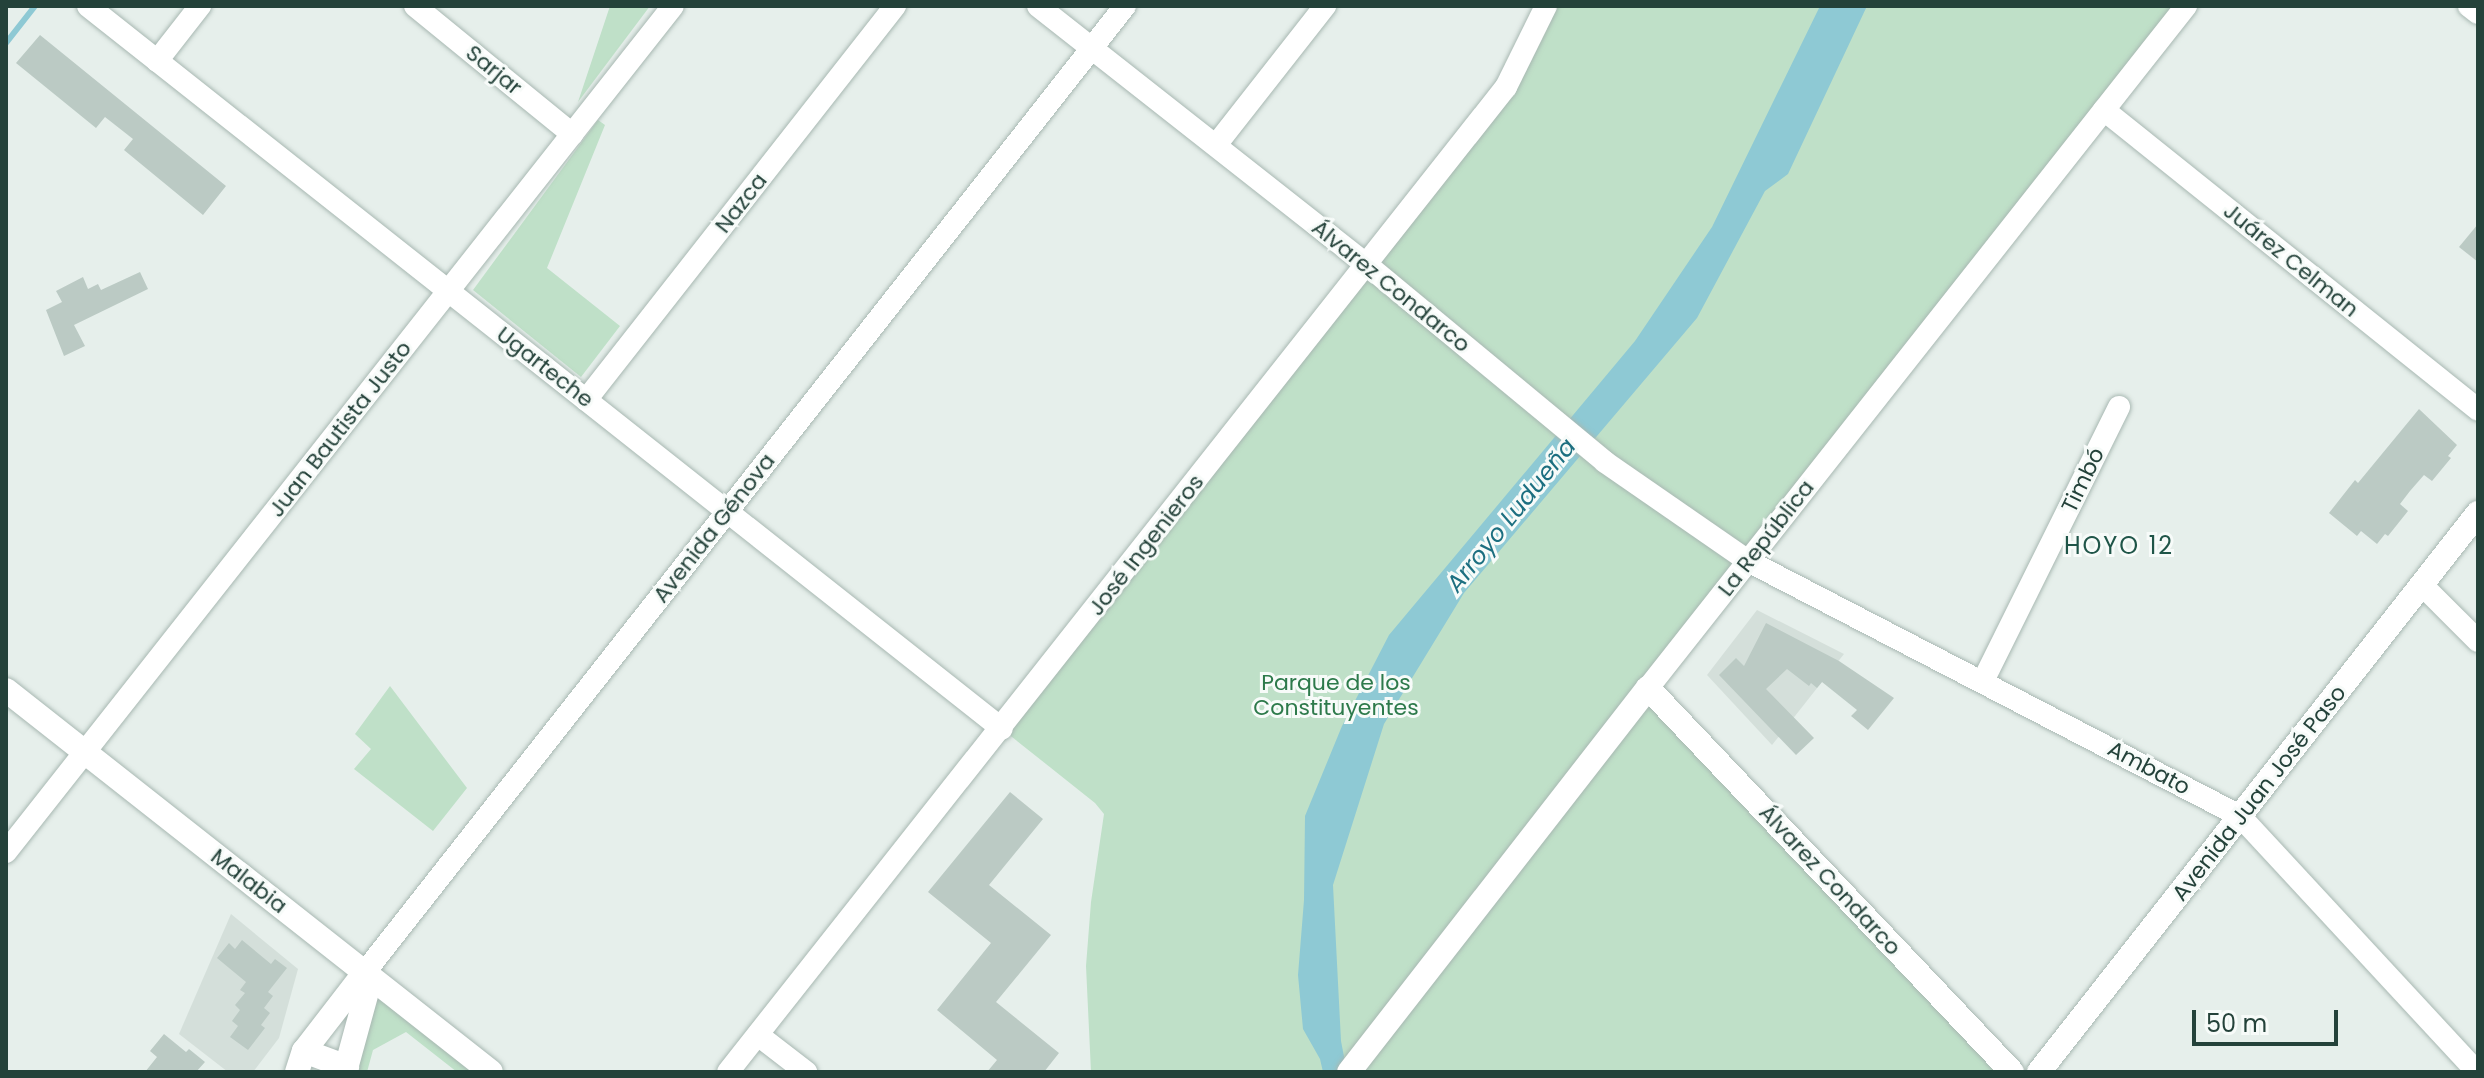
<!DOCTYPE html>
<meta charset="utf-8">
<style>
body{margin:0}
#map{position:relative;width:2484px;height:1078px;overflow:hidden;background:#e6efeb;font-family:Poppins,sans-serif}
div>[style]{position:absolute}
.built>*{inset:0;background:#d4dfda}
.green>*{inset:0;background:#bfe0c8}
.water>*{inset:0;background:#8ec9d4}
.stream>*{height:6px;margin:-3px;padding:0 3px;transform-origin:3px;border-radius:3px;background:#8ec9d4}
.building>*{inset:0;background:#bbcac4}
.roads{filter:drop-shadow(0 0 2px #a8b8b2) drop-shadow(0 0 2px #a8b8b2)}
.street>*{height:22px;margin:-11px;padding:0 11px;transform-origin:11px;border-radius:11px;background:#fff}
.secondary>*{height:24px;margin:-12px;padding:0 12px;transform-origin:12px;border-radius:12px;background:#fff}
span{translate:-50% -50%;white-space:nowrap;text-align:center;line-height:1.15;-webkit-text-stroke:6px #f7fbf9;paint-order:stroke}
.street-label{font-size:22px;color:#24423a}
.park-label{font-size:22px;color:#2d7a4b}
.water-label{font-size:24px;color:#1c6f80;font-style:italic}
.neighbourhood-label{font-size:24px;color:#1f5548;letter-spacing:2px}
.frame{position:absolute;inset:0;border:8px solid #24423a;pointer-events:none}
.scale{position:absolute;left:2192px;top:1010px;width:146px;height:36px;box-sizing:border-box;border:4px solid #24423a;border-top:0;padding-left:10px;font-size:24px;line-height:28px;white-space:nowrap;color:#24423a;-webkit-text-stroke:6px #f7fbf9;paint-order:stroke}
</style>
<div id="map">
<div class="built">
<i style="clip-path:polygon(1757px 610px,1844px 654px,1772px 745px,1707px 675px)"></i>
<i style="clip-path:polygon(231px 914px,298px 969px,279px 1038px,253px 1072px,228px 1072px,179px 1034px)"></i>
</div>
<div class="green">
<i style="clip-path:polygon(610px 6px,650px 6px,578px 102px)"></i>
<i style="clip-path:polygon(1546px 6px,2186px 6px,1648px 688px,2012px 1072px,1091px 1072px,1086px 966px,1091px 902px,1104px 814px,1095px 803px,1002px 729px,1418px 201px)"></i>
<i style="clip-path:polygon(598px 120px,605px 125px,547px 268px,620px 326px,581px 377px,473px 290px)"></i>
<i style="clip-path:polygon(390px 686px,467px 788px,433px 831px,354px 769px,371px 749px,355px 734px)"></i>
<i style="clip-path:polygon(371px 977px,491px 1072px,457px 1072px,406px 1032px,373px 1050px,367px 1072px,345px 1072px)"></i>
</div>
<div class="water">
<i style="clip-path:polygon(1820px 6px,1867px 6px,1788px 174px,1765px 191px,1697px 318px,1464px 593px,1384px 724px,1333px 885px,1341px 1041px,1347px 1072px,1323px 1072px,1320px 1059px,1303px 1029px,1298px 975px,1304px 900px,1305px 816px,1342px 726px,1389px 635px,1635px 341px,1712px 227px)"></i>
</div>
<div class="stream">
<i style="left:6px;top:43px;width:47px;rotate:-51.9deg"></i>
</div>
<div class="building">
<i style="clip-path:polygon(40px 35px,226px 186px,203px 215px,124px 150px,133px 139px,105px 117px,96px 128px,16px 63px)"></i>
<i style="clip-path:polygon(2478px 224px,2478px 262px,2459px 247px)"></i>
<i style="clip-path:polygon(140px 272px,148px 289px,74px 325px,85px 346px,64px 356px,46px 310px,62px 302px,56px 291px,83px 277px,88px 289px,98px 284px,101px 290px)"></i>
<i style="clip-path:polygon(2419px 409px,2457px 445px,2448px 456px,2451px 458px,2432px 481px,2424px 475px,2410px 491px,2400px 504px,2408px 511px,2388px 536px,2385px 534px,2377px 544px,2361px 531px,2357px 536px,2329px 513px,2355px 480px,2358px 483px)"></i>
<i style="clip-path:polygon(1766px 623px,1839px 661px,1894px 698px,1868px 730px,1851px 716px,1857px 710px,1822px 682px,1817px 688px,1811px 683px,1809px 686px,1787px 669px,1766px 689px,1814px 738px,1796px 755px,1719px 675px,1736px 658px,1744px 666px)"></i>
<i style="clip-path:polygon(1010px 792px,1043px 819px,989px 885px,1051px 935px,996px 1002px,1059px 1053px,1044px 1072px,987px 1072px,997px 1060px,937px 1010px,991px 943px,928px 892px)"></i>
<i style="clip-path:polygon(242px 940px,271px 964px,275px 959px,287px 968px,268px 992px,273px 996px,264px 1008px,270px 1013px,261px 1025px,265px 1028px,248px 1050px,230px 1037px,238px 1026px,232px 1021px,240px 1010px,235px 1005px,245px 993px,240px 990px,246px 982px,217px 958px,229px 943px,235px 949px)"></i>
<i style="clip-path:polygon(164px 1034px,186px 1052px,189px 1049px,205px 1062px,196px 1072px,145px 1072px,157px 1057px,150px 1051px)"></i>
</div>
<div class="roads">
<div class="street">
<i style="left:88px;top:6px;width:1165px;rotate:38.34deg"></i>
<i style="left:415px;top:6px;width:203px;rotate:39.2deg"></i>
<i style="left:1038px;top:6px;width:417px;rotate:38.2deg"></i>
<i style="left:1366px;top:264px;width:310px;rotate:39.6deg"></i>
<i style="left:1605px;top:462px;width:174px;rotate:34.7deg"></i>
<i style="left:1748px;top:561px;width:554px;rotate:27.4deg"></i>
<i style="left:2240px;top:816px;width:349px;rotate:47.2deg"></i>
<i style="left:2469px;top:6px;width:11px;rotate:38deg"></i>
<i style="left:157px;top:61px;width:70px;rotate:-52deg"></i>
<i style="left:2104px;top:110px;width:479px;rotate:38.7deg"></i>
<i style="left:1216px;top:145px;width:177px;rotate:-51.9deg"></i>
<i style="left:586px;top:400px;width:501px;rotate:-51.89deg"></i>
<i style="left:2422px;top:585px;width:79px;rotate:45deg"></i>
<i style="left:1983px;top:681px;width:306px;rotate:-63.6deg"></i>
<i style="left:1648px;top:688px;width:869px;rotate:-51.73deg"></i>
<i style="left:6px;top:852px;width:1077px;rotate:-51.75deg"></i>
<i style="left:365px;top:972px;width:1229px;rotate:-51.81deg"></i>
<i style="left:758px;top:1035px;width:61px;rotate:37.6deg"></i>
<i style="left:728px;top:1072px;width:1255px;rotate:-51.7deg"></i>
<i style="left:1506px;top:87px;width:90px;rotate:-63.7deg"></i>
</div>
<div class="secondary">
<i style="left:6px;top:690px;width:617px;rotate:38.22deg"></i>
<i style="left:304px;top:1051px;width:46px;rotate:20.4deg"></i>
<i style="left:297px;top:1072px;width:22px;rotate:-72deg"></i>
<i style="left:304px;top:1051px;width:100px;rotate:-52.3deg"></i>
<i style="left:345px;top:1072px;width:98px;rotate:-74.7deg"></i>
<i style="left:1349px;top:1072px;width:487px;rotate:-52.1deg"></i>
<i style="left:1648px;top:688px;width:529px;rotate:46.53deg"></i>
<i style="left:2039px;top:1072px;width:711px;rotate:-51.86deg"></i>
</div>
</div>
<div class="street-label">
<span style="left:494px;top:70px;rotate:39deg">Sarjar</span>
<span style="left:741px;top:203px;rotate:-52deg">Nazca</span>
<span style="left:2291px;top:260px;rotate:39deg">Juárez Celman</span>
<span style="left:1391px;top:286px;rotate:39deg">Álvarez Condarco</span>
<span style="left:545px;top:367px;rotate:38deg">Ugarteche</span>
<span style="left:340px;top:429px;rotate:-52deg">Juan Bautista Justo</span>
<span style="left:2083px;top:480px;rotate:-64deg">Timbó</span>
<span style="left:714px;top:528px;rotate:-52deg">Avenida Génova</span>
<span style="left:1766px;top:538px;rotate:-52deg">La República</span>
<span style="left:1146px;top:545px;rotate:-52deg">José Ingenieros</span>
<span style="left:2149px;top:768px;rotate:28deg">Ambato</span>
<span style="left:2259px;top:793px;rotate:-52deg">Avenida Juan José Paso</span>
<span style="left:1830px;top:880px;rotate:47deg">Álvarez Condarco</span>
<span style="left:249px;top:881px;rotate:38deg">Malabia</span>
</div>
<div class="park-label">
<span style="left:1336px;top:695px">Parque de los<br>Constituyentes</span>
</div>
<div class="water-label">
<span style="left:1511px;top:515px;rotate:-51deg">Arroyo Ludueña</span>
</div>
<div class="neighbourhood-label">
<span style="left:2119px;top:546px">HOYO 12</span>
</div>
<div class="frame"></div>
<div class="scale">50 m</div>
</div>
